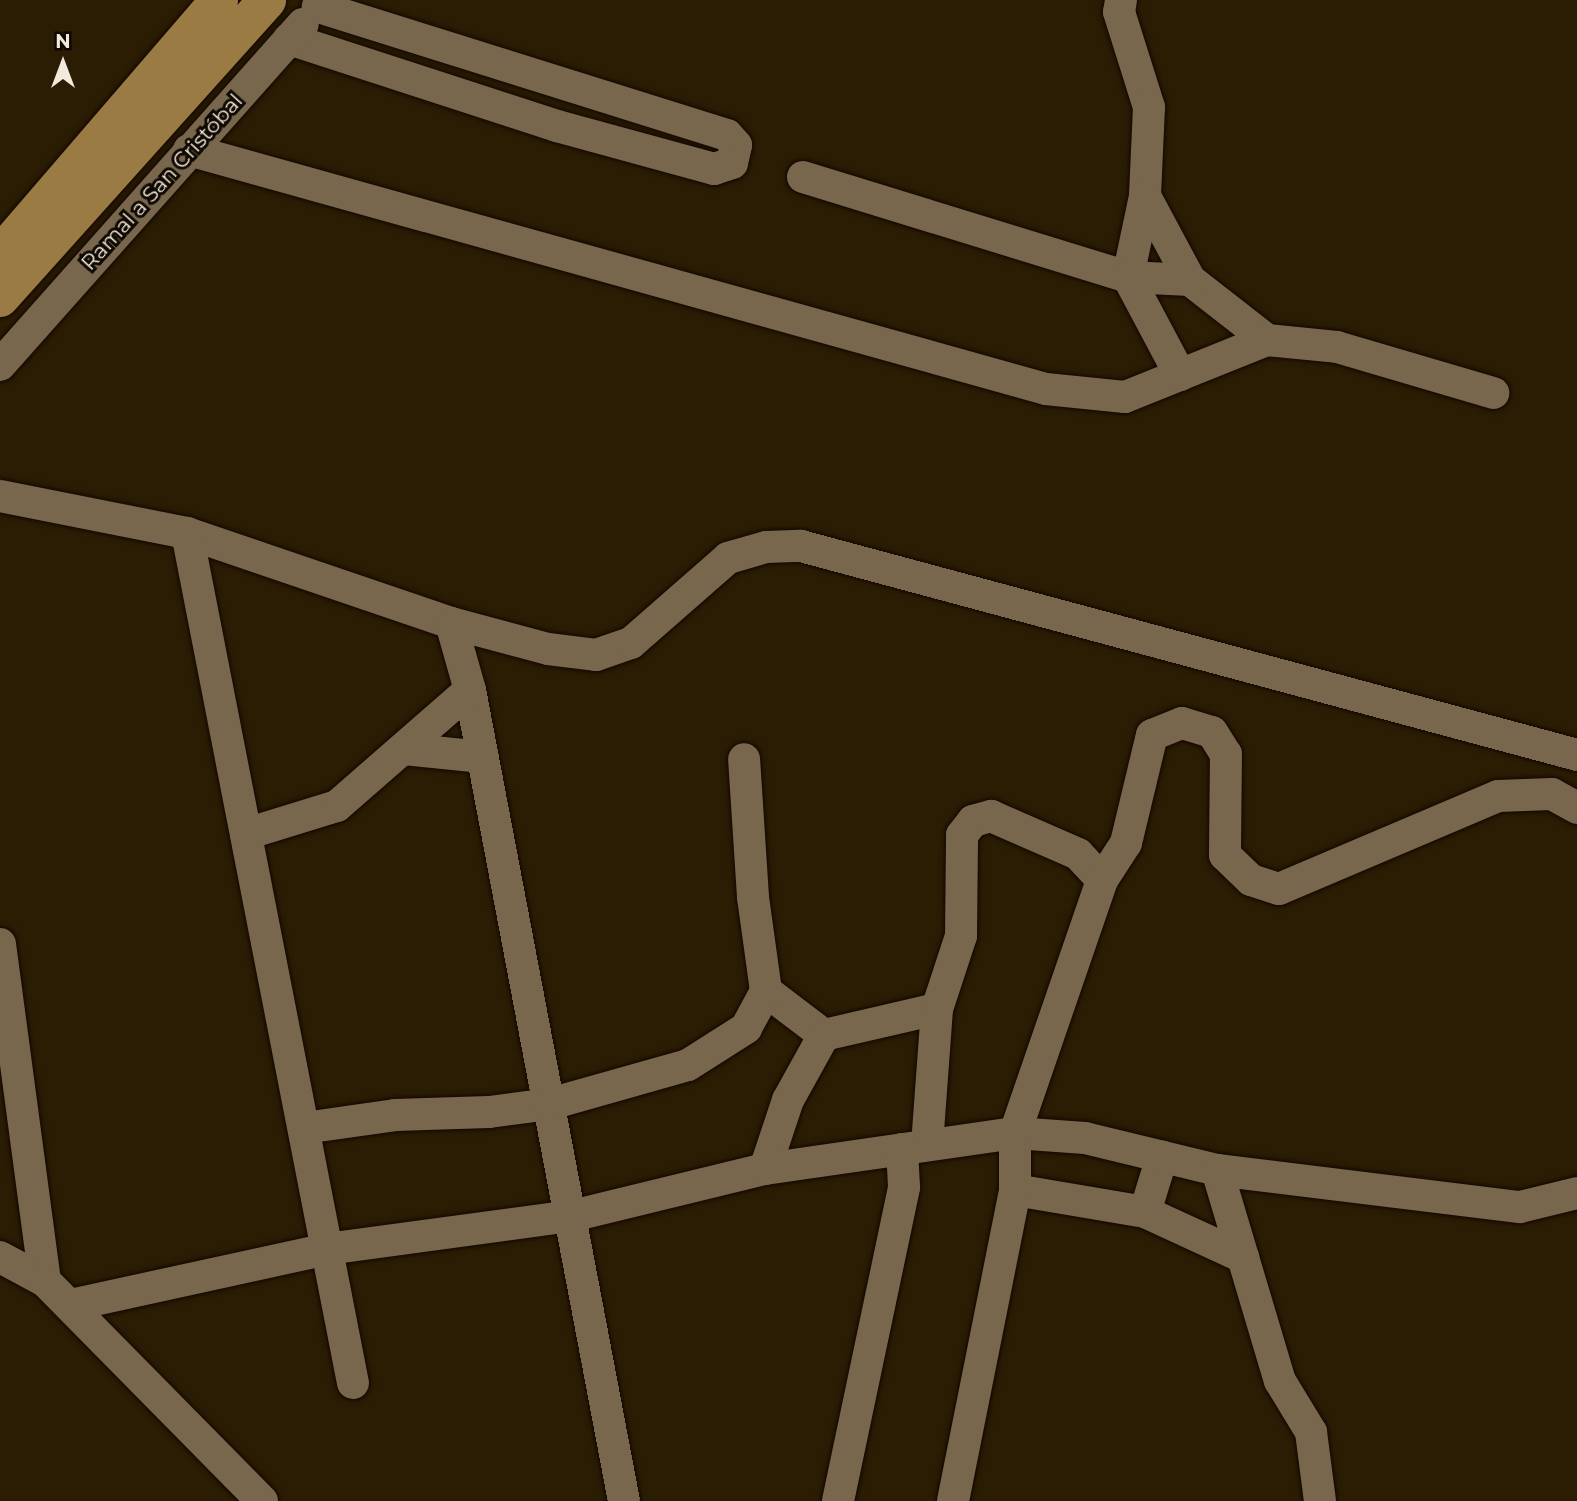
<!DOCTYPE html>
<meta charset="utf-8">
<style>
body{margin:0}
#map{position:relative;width:1577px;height:1501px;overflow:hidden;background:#2b1d04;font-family:Montserrat,sans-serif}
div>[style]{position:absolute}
.roads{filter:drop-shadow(0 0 2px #130700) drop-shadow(0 0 2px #130700)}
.minor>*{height:32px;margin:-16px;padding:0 16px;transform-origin:16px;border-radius:16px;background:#78674c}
.major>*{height:38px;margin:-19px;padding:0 19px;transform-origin:19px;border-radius:19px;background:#9b7b44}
span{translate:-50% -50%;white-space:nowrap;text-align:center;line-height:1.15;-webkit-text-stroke:6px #0f0902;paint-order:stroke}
.street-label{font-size:21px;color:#f3eadb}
.north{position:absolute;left:28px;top:28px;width:70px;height:70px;-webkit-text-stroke:5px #0f0902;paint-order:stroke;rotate:0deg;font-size:19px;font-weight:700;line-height:28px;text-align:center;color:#f3eadb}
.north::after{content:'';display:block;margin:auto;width:24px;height:32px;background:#f3eadb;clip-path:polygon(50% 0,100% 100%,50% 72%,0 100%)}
</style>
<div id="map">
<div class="roads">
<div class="minor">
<i style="left:1121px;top:0;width:12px;rotate:99deg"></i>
<i style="left:1119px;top:12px;width:100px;rotate:72.5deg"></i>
<i style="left:1149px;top:107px;width:89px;rotate:92.6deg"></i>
<i style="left:1145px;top:196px;width:95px;rotate:61.8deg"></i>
<i style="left:1190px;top:280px;width:98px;rotate:37.9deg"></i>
<i style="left:289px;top:39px;width:282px;rotate:18deg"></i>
<i style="left:557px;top:126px;width:163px;rotate:15.3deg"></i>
<i style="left:714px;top:169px;width:19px;rotate:-18deg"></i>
<i style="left:732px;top:163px;width:18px;rotate:-77deg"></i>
<i style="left:736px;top:145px;width:13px;rotate:-132deg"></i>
<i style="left:727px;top:135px;width:429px;rotate:-162.6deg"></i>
<i style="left:189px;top:150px;width:890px;rotate:15.58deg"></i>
<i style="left:1046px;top:389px;width:79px;rotate:5.8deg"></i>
<i style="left:1125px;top:397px;width:153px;rotate:-21.9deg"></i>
<i style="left:1267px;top:340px;width:70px;rotate:5.7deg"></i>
<i style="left:1337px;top:347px;width:163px;rotate:16.4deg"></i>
<i style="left:803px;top:177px;width:340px;rotate:17.1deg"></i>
<i style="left:1128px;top:277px;width:62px;rotate:2.8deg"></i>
<i style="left:1145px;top:196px;width:83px;rotate:101.9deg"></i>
<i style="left:1128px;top:277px;width:111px;rotate:62deg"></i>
<i style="left:0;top:365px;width:456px;rotate:-48.4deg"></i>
<i style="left:0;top:496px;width:191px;rotate:11.2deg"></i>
<i style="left:187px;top:533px;width:279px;rotate:18.8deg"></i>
<i style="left:451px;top:623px;width:100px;rotate:15deg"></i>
<i style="left:548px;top:649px;width:48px;rotate:7.1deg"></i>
<i style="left:596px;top:655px;width:37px;rotate:-19deg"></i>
<i style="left:631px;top:643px;width:129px;rotate:-41.2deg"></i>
<i style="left:728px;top:558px;width:40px;rotate:-16deg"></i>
<i style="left:766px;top:547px;width:35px;rotate:-2deg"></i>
<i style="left:801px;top:546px;width:804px;rotate:15.07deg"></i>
<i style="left:187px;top:533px;width:866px;rotate:78.95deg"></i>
<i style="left:451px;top:623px;width:70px;rotate:74.2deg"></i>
<i style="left:470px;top:690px;width:825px;rotate:79.25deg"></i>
<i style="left:404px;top:749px;width:79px;rotate:5.8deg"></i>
<i style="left:246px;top:834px;width:95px;rotate:-17.1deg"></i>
<i style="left:337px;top:806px;width:176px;rotate:-41.1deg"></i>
<i style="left:0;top:944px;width:340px;rotate:82.4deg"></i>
<i style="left:766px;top:991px;width:73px;rotate:37.2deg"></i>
<i style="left:824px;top:1035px;width:116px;rotate:-13deg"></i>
<i style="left:937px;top:1009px;width:136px;rotate:94.2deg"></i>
<i style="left:937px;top:1009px;width:77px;rotate:-71.8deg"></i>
<i style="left:961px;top:936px;width:101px;rotate:-89.4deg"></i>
<i style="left:962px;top:835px;width:18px;rotate:-52deg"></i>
<i style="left:973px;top:821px;width:19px;rotate:-16deg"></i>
<i style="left:991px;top:816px;width:95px;rotate:23.6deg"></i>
<i style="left:1078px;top:854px;width:35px;rotate:47deg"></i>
<i style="left:304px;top:1128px;width:92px;rotate:-8.1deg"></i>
<i style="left:395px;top:1115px;width:94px;rotate:-1.8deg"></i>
<i style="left:489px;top:1112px;width:62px;rotate:-7.5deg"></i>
<i style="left:550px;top:1104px;width:143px;rotate:-15.8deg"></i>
<i style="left:688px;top:1065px;width:69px;rotate:-32.5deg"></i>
<i style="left:746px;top:1028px;width:42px;rotate:-61.6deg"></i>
<i style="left:766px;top:991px;width:95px;rotate:-97.9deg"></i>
<i style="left:753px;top:897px;width:138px;rotate:-93.7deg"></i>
<i style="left:765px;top:1169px;width:73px;rotate:-71.6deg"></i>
<i style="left:788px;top:1100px;width:74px;rotate:-61deg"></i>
<i style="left:1217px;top:1170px;width:220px;rotate:73.4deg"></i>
<i style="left:1280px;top:1381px;width:60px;rotate:58.7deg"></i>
<i style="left:1311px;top:1432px;width:70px;rotate:82.6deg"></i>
<i style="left:1015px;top:1190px;width:132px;rotate:9.6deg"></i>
<i style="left:1145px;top:1212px;width:108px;rotate:24.7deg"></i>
<i style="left:1145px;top:1212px;width:58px;rotate:-72.8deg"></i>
<i style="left:0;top:1257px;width:51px;rotate:28.1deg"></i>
<i style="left:45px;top:1281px;width:309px;rotate:45.4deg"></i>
<i style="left:71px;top:1305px;width:262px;rotate:-12.3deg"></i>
<i style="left:327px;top:1249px;width:247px;rotate:-7.7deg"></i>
<i style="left:572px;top:1216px;width:199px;rotate:-13.7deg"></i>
<i style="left:765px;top:1169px;width:253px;rotate:-8.2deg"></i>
<i style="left:1015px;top:1133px;width:70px;rotate:4.1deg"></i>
<i style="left:1085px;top:1138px;width:136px;rotate:13.6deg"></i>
<i style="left:1217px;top:1170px;width:305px;rotate:7deg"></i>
<i style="left:1520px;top:1207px;width:59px;rotate:-13.8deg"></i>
<i style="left:838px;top:1501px;width:321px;rotate:-78.1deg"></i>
<i style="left:904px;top:1187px;width:38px;rotate:-93deg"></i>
<i style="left:953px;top:1501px;width:317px;rotate:-78.7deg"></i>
<i style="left:1015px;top:1190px;width:57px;rotate:-90deg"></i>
<i style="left:1015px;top:1133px;width:268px;rotate:-71deg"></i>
<i style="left:1102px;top:880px;width:44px;rotate:-57deg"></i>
<i style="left:1126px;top:843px;width:111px;rotate:-76.5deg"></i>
<i style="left:1152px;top:735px;width:32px;rotate:-22deg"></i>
<i style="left:1182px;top:723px;width:31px;rotate:17deg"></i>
<i style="left:1212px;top:732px;width:26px;rotate:58deg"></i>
<i style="left:1226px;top:754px;width:101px;rotate:90.6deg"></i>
<i style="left:1225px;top:855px;width:36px;rotate:44deg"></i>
<i style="left:1251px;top:880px;width:29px;rotate:18deg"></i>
<i style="left:1279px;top:889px;width:238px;rotate:-23deg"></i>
<i style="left:1498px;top:796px;width:54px;rotate:-2.1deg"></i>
<i style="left:1552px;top:794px;width:29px;rotate:29deg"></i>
</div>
<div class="major">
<i style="left:0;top:255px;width:336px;rotate:-49.3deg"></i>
<i style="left:0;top:298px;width:400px;rotate:-48.1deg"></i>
</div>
</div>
<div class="street-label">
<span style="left:162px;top:182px;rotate:-48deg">Ramal a San Cristóbal</span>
</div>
<div class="north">N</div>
</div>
